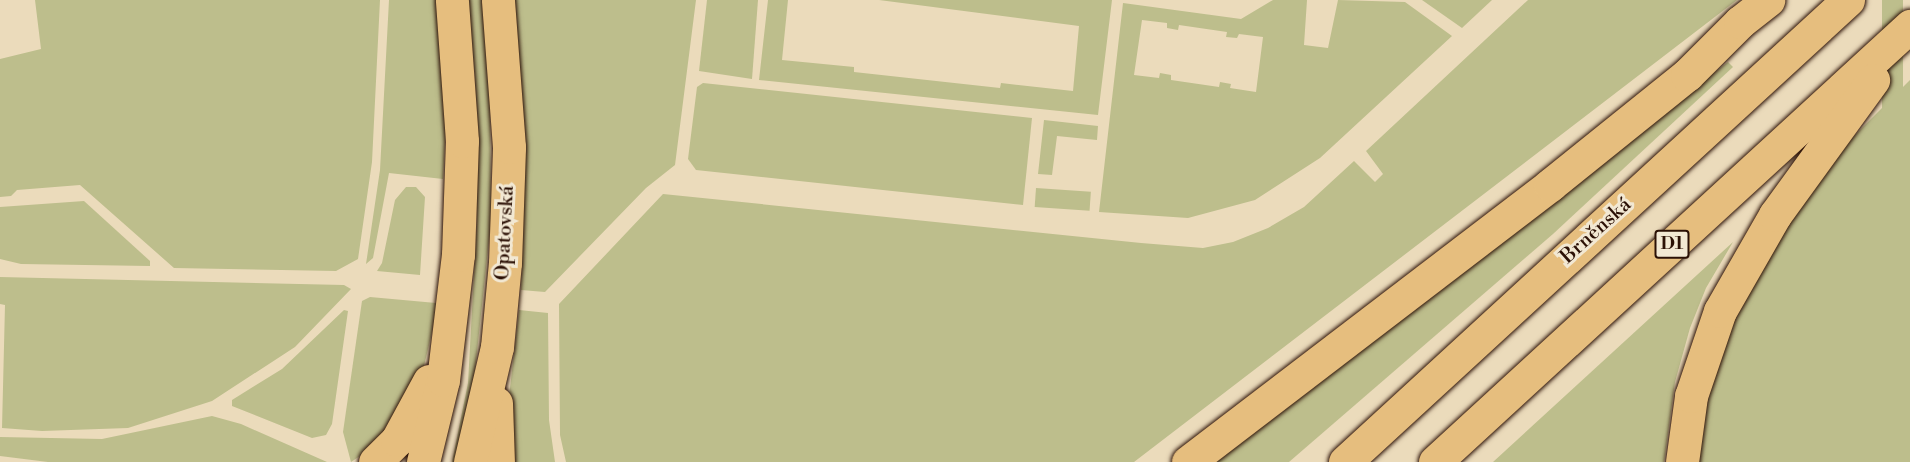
<!DOCTYPE html>
<meta charset="utf-8">
<style>
body{margin:0}
#map{position:relative;width:1910px;height:462px;overflow:hidden;background:#ebdbbb;font-family:"Libre Bodoni",serif}
div>[style]{position:absolute}
.green>*{inset:0;background:#bdbe8c;transform-origin:0 0}
.roads{filter:drop-shadow(0 0 2px #2b1005) drop-shadow(0 0 2px #2b1005)}
.major>*{height:33px;margin:-16.5px;padding:0 16.5px;transform-origin:16.5px;border-radius:16.5px;background:#e6be7e}
.highway>*{height:33px;margin:-16.5px;padding:0 16.5px;transform-origin:16.5px;border-radius:16.5px;background:#e6be7e}
span{translate:-50% -50%;white-space:nowrap;text-align:center;line-height:1.15;-webkit-text-stroke:6px #f2e8d3;paint-order:stroke}
.shield-label span{padding:2px 4px;background:#f2e8d3;border:2px solid;border-radius:4px;-webkit-text-stroke-width:0}
.shield-label{font-size:18px;color:#2b1005;font-weight:700}
.street-label{font-size:20px;color:#2b1005}
</style>
<div id="map">
<div class="green">
<i style="clip-path:polygon(35px 0,380px 0,372px 162px,358px 259px,336px 271px,174px 268px,80px 185px,17px 190px,11px 196px,0 197px,0 59px,41px 49px)"></i>
<i style="clip-path:polygon(389px 0,436px 0,446px 121px,443px 179px,389px 173px,373px 258px,366px 264px,380px 170px)"></i>
<i style="clip-path:polygon(467px 0,482px 0,490px 102px,491px 221px,471px 408px,458px 462px,452px 462px,468px 383px,477px 220px,475px 77px)"></i>
<i style="clip-path:polygon(512px 0,696px 0,675px 165px,646px 188px,545px 292px,521px 290px,525px 144px)"></i>
<i style="clip-path:polygon(707px 0,758px 0,752px 79px,699px 71px)"></i>
<i style="clip-path:polygon(768px 0,788px 0,782px 60px,854px 67px,854px 72px,1000px 88px,1001px 83px,1073px 91px,1079px 26px,879px 0,1112px 0,1098px 115px,759px 80px)"></i>
<i style="clip-path:polygon(evenodd,1273px 0,1307px 0,1304px 45px,1328px 48px,1338px 0,1405px 2px,1452px 36px,1320px 158px,1255px 200px,1188px 218px,1099px 212px,1123px 3px,1241px 19px,1273px 0,1142px 20px,1167px 23px,1167px 28px,1178px 30px,1179px 25px,1227px 32px,1226px 37px,1237px 38px,1239px 34px,1263px 37px,1256px 92px,1230px 88px,1231px 84px,1220px 82px,1219px 87px,1171px 80px,1171px 75px,1160px 73px,1159px 78px,1134px 75px,1142px 20px)"></i>
<i style="clip-path:polygon(1422px 0,1492px 0,1462px 28px)"></i>
<i style="clip-path:polygon(1528px 0,1737px 0,1134px 462px,566px 462px,560px 435px,559px 304px,663px 194px,1141px 243px,1203px 248px,1233px 242px,1268px 228px,1304px 207px,1354px 161px,1375px 182px,1383px 174px,1366px 151px)"></i>
<i style="left:1882px;top:0;width:21px;height:683px"></i>
<i style="clip-path:polygon(1728px 62px,1733px 67px,1553px 234px,1289px 462px,1207px 462px)"></i>
<i style="clip-path:polygon(1910px 80px,1910px 462px,1696px 462px,1700px 417px,1720px 344px,1764px 257px,1847px 143px)"></i>
<i style="clip-path:polygon(703px 83px,1032px 118px,1023px 205px,696px 170px,688px 159px,697px 87px)"></i>
<i style="clip-path:polygon(1044px 120px,1098px 126px,1097px 140px,1057px 136px,1052px 175px,1038px 174px)"></i>
<i style="clip-path:polygon(406px 187px,416px 187px,425px 197px,420px 275px,377px 271px,382px 263px,395px 200px)"></i>
<i style="left:1036px;top:188px;width:55px;height:19px;rotate:4deg"></i>
<i style="clip-path:polygon(84px 201px,150px 261px,150px 266px,21px 264px,0 259px,0 207px)"></i>
<i style="clip-path:polygon(1733px 242px,1706px 288px,1690px 328px,1675px 382px,1664px 462px,1493px 462px)"></i>
<i style="clip-path:polygon(0 277px,344px 285px,351px 289px,295px 347px,212px 401px,128px 428px,42px 431px,2px 428px,5px 305px,0 304px)"></i>
<i style="clip-path:polygon(370px 297px,436px 303px,434px 324px,423px 370px,407px 403px,369px 450px,351px 462px,343px 432px,362px 301px)"></i>
<i style="clip-path:polygon(344px 310px,348px 311px,332px 424px,326px 435px,312px 438px,232px 406px,232px 400px,282px 369px)"></i>
<i style="clip-path:polygon(519px 310px,548px 313px,549px 420px,555px 462px,510px 462px,506px 423px)"></i>
<i style="clip-path:polygon(212px 416px,241px 424px,327px 462px,48px 462px,0 456px,0 437px,102px 439px)"></i>
</div>
<div class="roads">
<div class="major">
<i style="left:496px;top:403px;width:59px;rotate:88.1deg"></i>
<i style="left:375px;top:462px;width:31px;rotate:-45deg"></i>
<i style="left:397px;top:440px;width:67px;rotate:-61.5deg"></i>
<i style="left:423px;top:462px;width:84px;rotate:-76.3deg"></i>
<i style="left:443px;top:380px;width:126px;rotate:-83.2deg"></i>
<i style="left:458px;top:255px;width:114px;rotate:-88deg"></i>
<i style="left:462px;top:141px;width:141px;rotate:-94.1deg"></i>
<i style="left:470px;top:462px;width:118px;rotate:-76.8deg"></i>
<i style="left:497px;top:347px;width:84px;rotate:-84.6deg"></i>
<i style="left:505px;top:263px;width:116px;rotate:-88deg"></i>
<i style="left:509px;top:147px;width:147px;rotate:-94.3deg"></i>
</div>
<div class="highway">
<i style="left:1188px;top:462px;width:456px;rotate:-37.4deg"></i>
<i style="left:1550px;top:185px;width:176px;rotate:-38.8deg"></i>
<i style="left:1687px;top:75px;width:75px;rotate:-45deg"></i>
<i style="left:1740px;top:22px;width:36px;rotate:-38deg"></i>
<i style="left:1345px;top:462px;width:683px;rotate:-42.57deg"></i>
<i style="left:1435px;top:462px;width:645px;rotate:-42.55deg"></i>
<i style="left:1682px;top:462px;width:67px;rotate:-82.2deg"></i>
<i style="left:1691px;top:396px;width:90px;rotate:-71.2deg"></i>
<i style="left:1720px;top:311px;width:111px;rotate:-60.2deg"></i>
<i style="left:1775px;top:215px;width:167px;rotate:-54deg"></i>
</div>
</div>
<div class="shield-label">
<span style="left:1672px;top:244px">D1</span>
</div>
<div class="street-label">
<span style="left:1596px;top:231px;rotate:-42deg">Brněnská</span>
<span style="left:505px;top:233px;rotate:-87deg">Opatovská</span>
</div>
</div>
